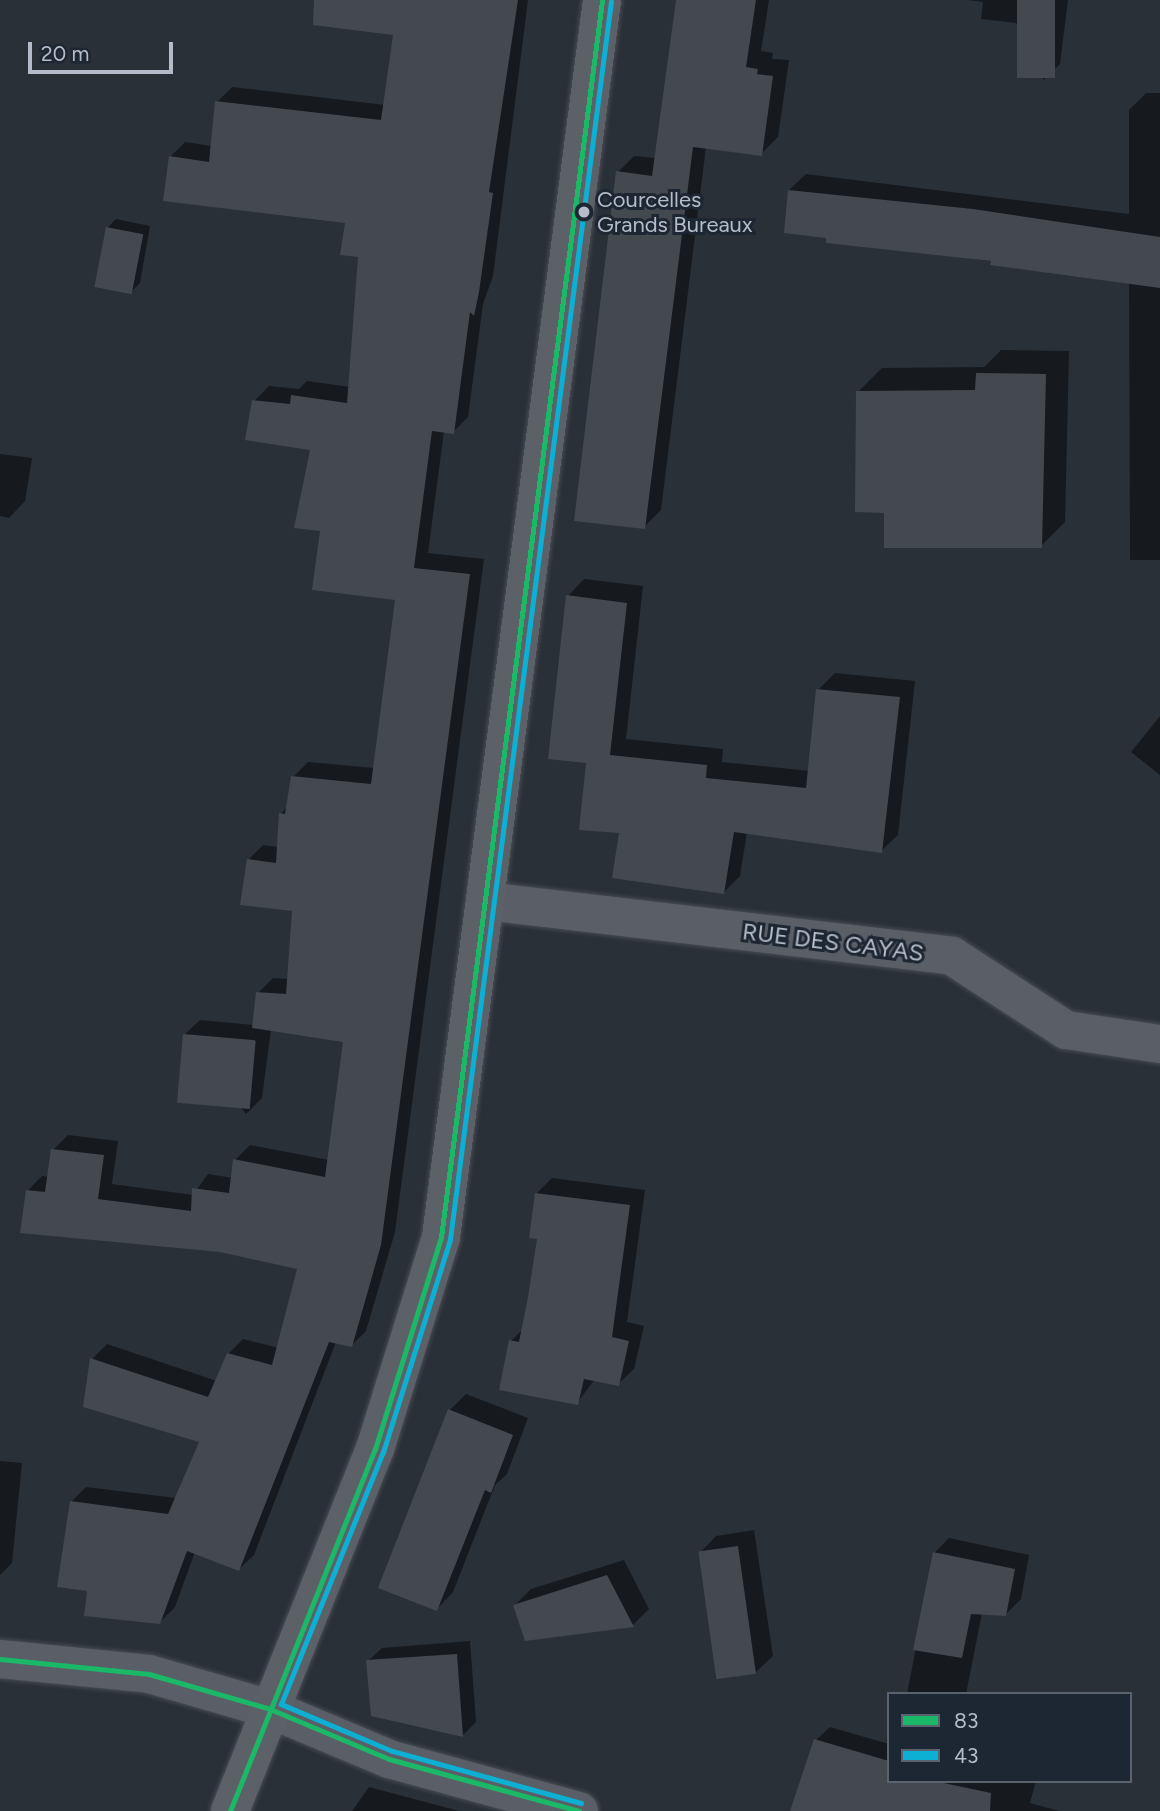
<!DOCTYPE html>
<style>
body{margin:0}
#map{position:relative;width:1160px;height:1811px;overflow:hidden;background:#2a3038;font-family:Figtree,sans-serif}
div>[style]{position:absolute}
.shadow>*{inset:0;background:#0007}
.building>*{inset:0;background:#444950;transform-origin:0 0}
.roads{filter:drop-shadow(0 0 2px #484c53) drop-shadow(0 0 2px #484c53)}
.minor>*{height:38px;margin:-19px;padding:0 19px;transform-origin:19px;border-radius:19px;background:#5a5e66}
.major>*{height:38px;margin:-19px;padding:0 19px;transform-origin:19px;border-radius:19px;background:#5c6168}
.bus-1>*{height:5px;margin:-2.5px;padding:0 2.5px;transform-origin:2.5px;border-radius:2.5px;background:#1ab867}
.bus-2>*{height:5px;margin:-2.5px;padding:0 2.5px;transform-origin:2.5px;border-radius:2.5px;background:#0dafd3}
.dots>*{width:19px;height:19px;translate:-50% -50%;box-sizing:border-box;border:4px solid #1d2633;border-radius:50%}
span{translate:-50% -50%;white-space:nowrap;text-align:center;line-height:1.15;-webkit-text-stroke:6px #1d2633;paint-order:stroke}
.bus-label{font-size:22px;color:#b4bcc9}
.left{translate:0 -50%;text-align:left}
.street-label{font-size:24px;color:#b4bcc9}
.legend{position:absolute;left:887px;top:1692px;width:245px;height:91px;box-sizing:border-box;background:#1d2633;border:2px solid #59626f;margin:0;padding:9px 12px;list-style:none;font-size:21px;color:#b4bcc9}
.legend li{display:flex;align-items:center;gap:14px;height:35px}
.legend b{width:35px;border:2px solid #59626f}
.scale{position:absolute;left:28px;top:42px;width:145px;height:32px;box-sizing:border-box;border:4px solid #b4bcc9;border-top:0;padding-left:9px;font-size:21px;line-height:24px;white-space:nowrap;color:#b4bcc9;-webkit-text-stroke:5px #1d2633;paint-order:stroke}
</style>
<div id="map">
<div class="shadow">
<i style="clip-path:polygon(321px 0,528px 0,493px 276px,483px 304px,468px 417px,453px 432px,444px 431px,428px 553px,484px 559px,395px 1232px,366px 1331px,351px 1346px,336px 1342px,254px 1555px,239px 1569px,195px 1552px,175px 1607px,160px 1622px,89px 1589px,71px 1502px,86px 1487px,176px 1498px,201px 1441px,92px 1359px,107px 1344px,217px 1381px,228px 1354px,243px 1339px,279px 1348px,300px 1268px,27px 1191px,42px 1176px,49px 1177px,53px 1150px,68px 1135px,118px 1141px,112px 1184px,193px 1195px,208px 1174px,233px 1178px,235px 1160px,250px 1145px,329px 1160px,345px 1041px,271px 1029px,262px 1098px,246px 1114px,184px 1035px,200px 1020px,254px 1025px,258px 993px,273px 978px,289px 979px,293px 910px,248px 860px,263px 845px,278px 847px,281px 814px,288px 806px,293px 777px,308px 762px,374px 768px,397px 598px,322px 529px,312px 448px,254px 401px,269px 386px,299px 389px,307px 381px,350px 387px,360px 256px,347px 222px,170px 157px,185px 142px,212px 146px,217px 102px,232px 87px,385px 105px,395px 34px)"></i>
<i style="clip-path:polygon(677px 0,769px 0,761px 51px,773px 53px,772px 59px,789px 60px,778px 137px,761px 154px,706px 147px,661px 510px,644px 527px,618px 172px,634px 156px,656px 158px)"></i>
<i style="clip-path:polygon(968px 0,1068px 0,1060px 64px,1044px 80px,1016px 23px,981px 19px,983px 2px)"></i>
<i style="clip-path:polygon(1146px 93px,1160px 93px,1160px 560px,1130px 560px,1129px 282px,828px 237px,789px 190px,806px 174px,1129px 214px,1129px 110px)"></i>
<i style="clip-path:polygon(116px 219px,150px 226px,140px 283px,132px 291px,98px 285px,108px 227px)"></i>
<i style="clip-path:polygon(1001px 350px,1069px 351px,1065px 522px,1041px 546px,885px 511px,858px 392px,882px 368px,984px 367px)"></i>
<i style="clip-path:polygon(0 454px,32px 458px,25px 501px,9px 518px,0 516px)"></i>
<i style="clip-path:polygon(584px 579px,643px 586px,626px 739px,723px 749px,722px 762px,810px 771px,818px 690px,835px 673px,915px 681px,898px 835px,881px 851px,747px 832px,740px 876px,724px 892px,621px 832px,588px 762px,568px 596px)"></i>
<i style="clip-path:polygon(1160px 716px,1160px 775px,1131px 752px)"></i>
<i style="clip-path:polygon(552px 1178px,645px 1190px,627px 1322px,644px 1326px,634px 1369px,618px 1384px,595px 1379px,577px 1403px,511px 1341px,524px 1328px,539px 1237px,537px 1193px)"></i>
<i style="clip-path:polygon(466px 1394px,528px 1418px,507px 1474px,495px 1485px,453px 1592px,437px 1609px,450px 1410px)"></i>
<i style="clip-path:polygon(0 1461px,22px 1463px,12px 1563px,0 1575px)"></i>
<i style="clip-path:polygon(754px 1530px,773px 1656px,756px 1672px,700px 1553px,716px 1536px)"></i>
<i style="clip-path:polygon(949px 1538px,1029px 1555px,1021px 1599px,1006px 1614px,982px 1613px,966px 1694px,907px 1694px,934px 1553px)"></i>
<i style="clip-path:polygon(624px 1560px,649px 1609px,633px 1625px,515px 1605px,531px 1589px)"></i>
<i style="clip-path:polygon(470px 1641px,476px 1722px,463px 1735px,373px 1715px,368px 1661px,382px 1648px)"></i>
<i style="clip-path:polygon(830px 1727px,889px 1744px,889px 1781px,1036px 1781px,1030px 1803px,1059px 1811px,809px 1811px,815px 1741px)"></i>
<i style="clip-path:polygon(369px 1787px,459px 1811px,352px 1811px)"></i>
</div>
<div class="building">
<i style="clip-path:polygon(314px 0,518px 0,489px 192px,493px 193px,479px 292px,474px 316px,470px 312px,454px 434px,432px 431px,414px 568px,470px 574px,381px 1245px,352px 1347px,329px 1342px,239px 1571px,187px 1551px,160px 1624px,84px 1616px,87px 1591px,57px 1587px,70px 1501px,168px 1514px,199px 1442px,83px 1407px,90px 1358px,208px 1397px,227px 1353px,272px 1365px,297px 1269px,220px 1252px,20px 1233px,26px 1190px,45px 1192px,51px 1149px,104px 1155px,98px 1199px,191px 1211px,192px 1188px,229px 1193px,233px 1159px,325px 1177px,343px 1042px,252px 1028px,256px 992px,286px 994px,292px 911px,240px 905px,247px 859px,276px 863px,279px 813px,285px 814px,291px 776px,371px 784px,395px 600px,312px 590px,320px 531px,294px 528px,310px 450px,245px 440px,252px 400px,290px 404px,291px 395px,347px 403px,358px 257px,340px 255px,345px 223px,163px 201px,169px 156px,209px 162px,215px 101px,381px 120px,393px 35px,313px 25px)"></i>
<i style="clip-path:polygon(676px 0,756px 0,746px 67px,758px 69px,757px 74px,773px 76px,762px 156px,693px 147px,645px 529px,574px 521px,616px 171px,652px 176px)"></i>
<i style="left:1017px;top:0;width:38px;height:78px"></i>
<i style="clip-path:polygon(788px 190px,973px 209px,1160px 237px,1160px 288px,990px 265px,991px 261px,826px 243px,826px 238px,784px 233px)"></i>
<i style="left:106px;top:227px;width:38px;height:61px;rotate:11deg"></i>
<i style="clip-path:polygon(976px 373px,1046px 374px,1042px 548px,884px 548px,884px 513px,855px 512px,856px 391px,975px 390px)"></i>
<i style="clip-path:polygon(566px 595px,627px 603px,610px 755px,707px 765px,706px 778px,806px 788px,816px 689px,900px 697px,882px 853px,734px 832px,724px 894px,612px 878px,619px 833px,579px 830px,586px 763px,548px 759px)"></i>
<i style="left:183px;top:1034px;width:73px;height:69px;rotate:5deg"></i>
<i style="clip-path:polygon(535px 1193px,630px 1205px,612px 1337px,629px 1341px,619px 1386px,584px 1379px,578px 1405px,499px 1390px,509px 1340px,519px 1342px,528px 1297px,537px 1239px,529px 1238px)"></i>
<i style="clip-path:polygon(448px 1409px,513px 1435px,491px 1493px,485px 1490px,437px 1611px,378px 1588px)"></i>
<i style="left:738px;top:1546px;width:129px;height:40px;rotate:82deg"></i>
<i style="clip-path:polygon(933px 1552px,1015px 1569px,1006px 1616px,971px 1614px,962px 1658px,913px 1650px)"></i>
<i style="clip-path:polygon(607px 1575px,634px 1627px,525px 1641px,513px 1605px)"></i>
<i style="clip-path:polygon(457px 1654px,463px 1737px,371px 1716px,366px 1660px)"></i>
<i style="clip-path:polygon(814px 1739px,889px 1761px,889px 1781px,934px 1781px,991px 1793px,990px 1811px,790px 1811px)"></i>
</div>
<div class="roads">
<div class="minor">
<i style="left:486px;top:901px;width:469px;rotate:6.7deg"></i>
<i style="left:952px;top:956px;width:136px;rotate:33deg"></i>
<i style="left:1066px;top:1030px;width:95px;rotate:8.5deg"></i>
<i style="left:0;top:1659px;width:150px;rotate:5.7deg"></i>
<i style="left:149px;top:1674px;width:126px;rotate:16.1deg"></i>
<i style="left:270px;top:1709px;width:129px;rotate:22.8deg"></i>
<i style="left:389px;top:1759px;width:197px;rotate:15.3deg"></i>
</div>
<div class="major">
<i style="left:230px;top:1811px;width:390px;rotate:-68.2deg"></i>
<i style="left:375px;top:1449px;width:222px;rotate:-72.7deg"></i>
<i style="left:441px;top:1237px;width:1247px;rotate:-82.58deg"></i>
</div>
</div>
<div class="bus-1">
<i style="left:0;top:1659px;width:150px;rotate:5.7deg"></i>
<i style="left:149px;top:1674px;width:126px;rotate:16.1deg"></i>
<i style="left:270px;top:1709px;width:129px;rotate:22.8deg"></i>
<i style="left:389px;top:1759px;width:197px;rotate:15.3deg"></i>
<i style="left:230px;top:1811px;width:390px;rotate:-68.2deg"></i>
<i style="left:375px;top:1449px;width:222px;rotate:-72.7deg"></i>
<i style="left:441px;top:1237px;width:1247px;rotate:-82.58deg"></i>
</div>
<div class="bus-2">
<i style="left:581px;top:1803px;width:196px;rotate:-164.6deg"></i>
<i style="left:392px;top:1751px;width:121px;rotate:-157.1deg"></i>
<i style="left:281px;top:1704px;width:272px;rotate:-68deg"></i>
<i style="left:383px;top:1452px;width:223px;rotate:-72.5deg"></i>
<i style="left:450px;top:1239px;width:1248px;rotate:-82.59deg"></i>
</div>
<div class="dots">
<i style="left:584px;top:212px;background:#b4bcc9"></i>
</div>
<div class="bus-label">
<span class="left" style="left:597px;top:212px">Courcelles<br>Grands Bureaux</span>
</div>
<div class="street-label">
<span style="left:833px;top:942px;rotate:7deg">RUE DES CAYAS</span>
</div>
<ul class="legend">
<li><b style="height:9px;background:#1ab867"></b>83</li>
<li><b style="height:9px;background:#0dafd3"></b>43</li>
</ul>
<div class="scale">20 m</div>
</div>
